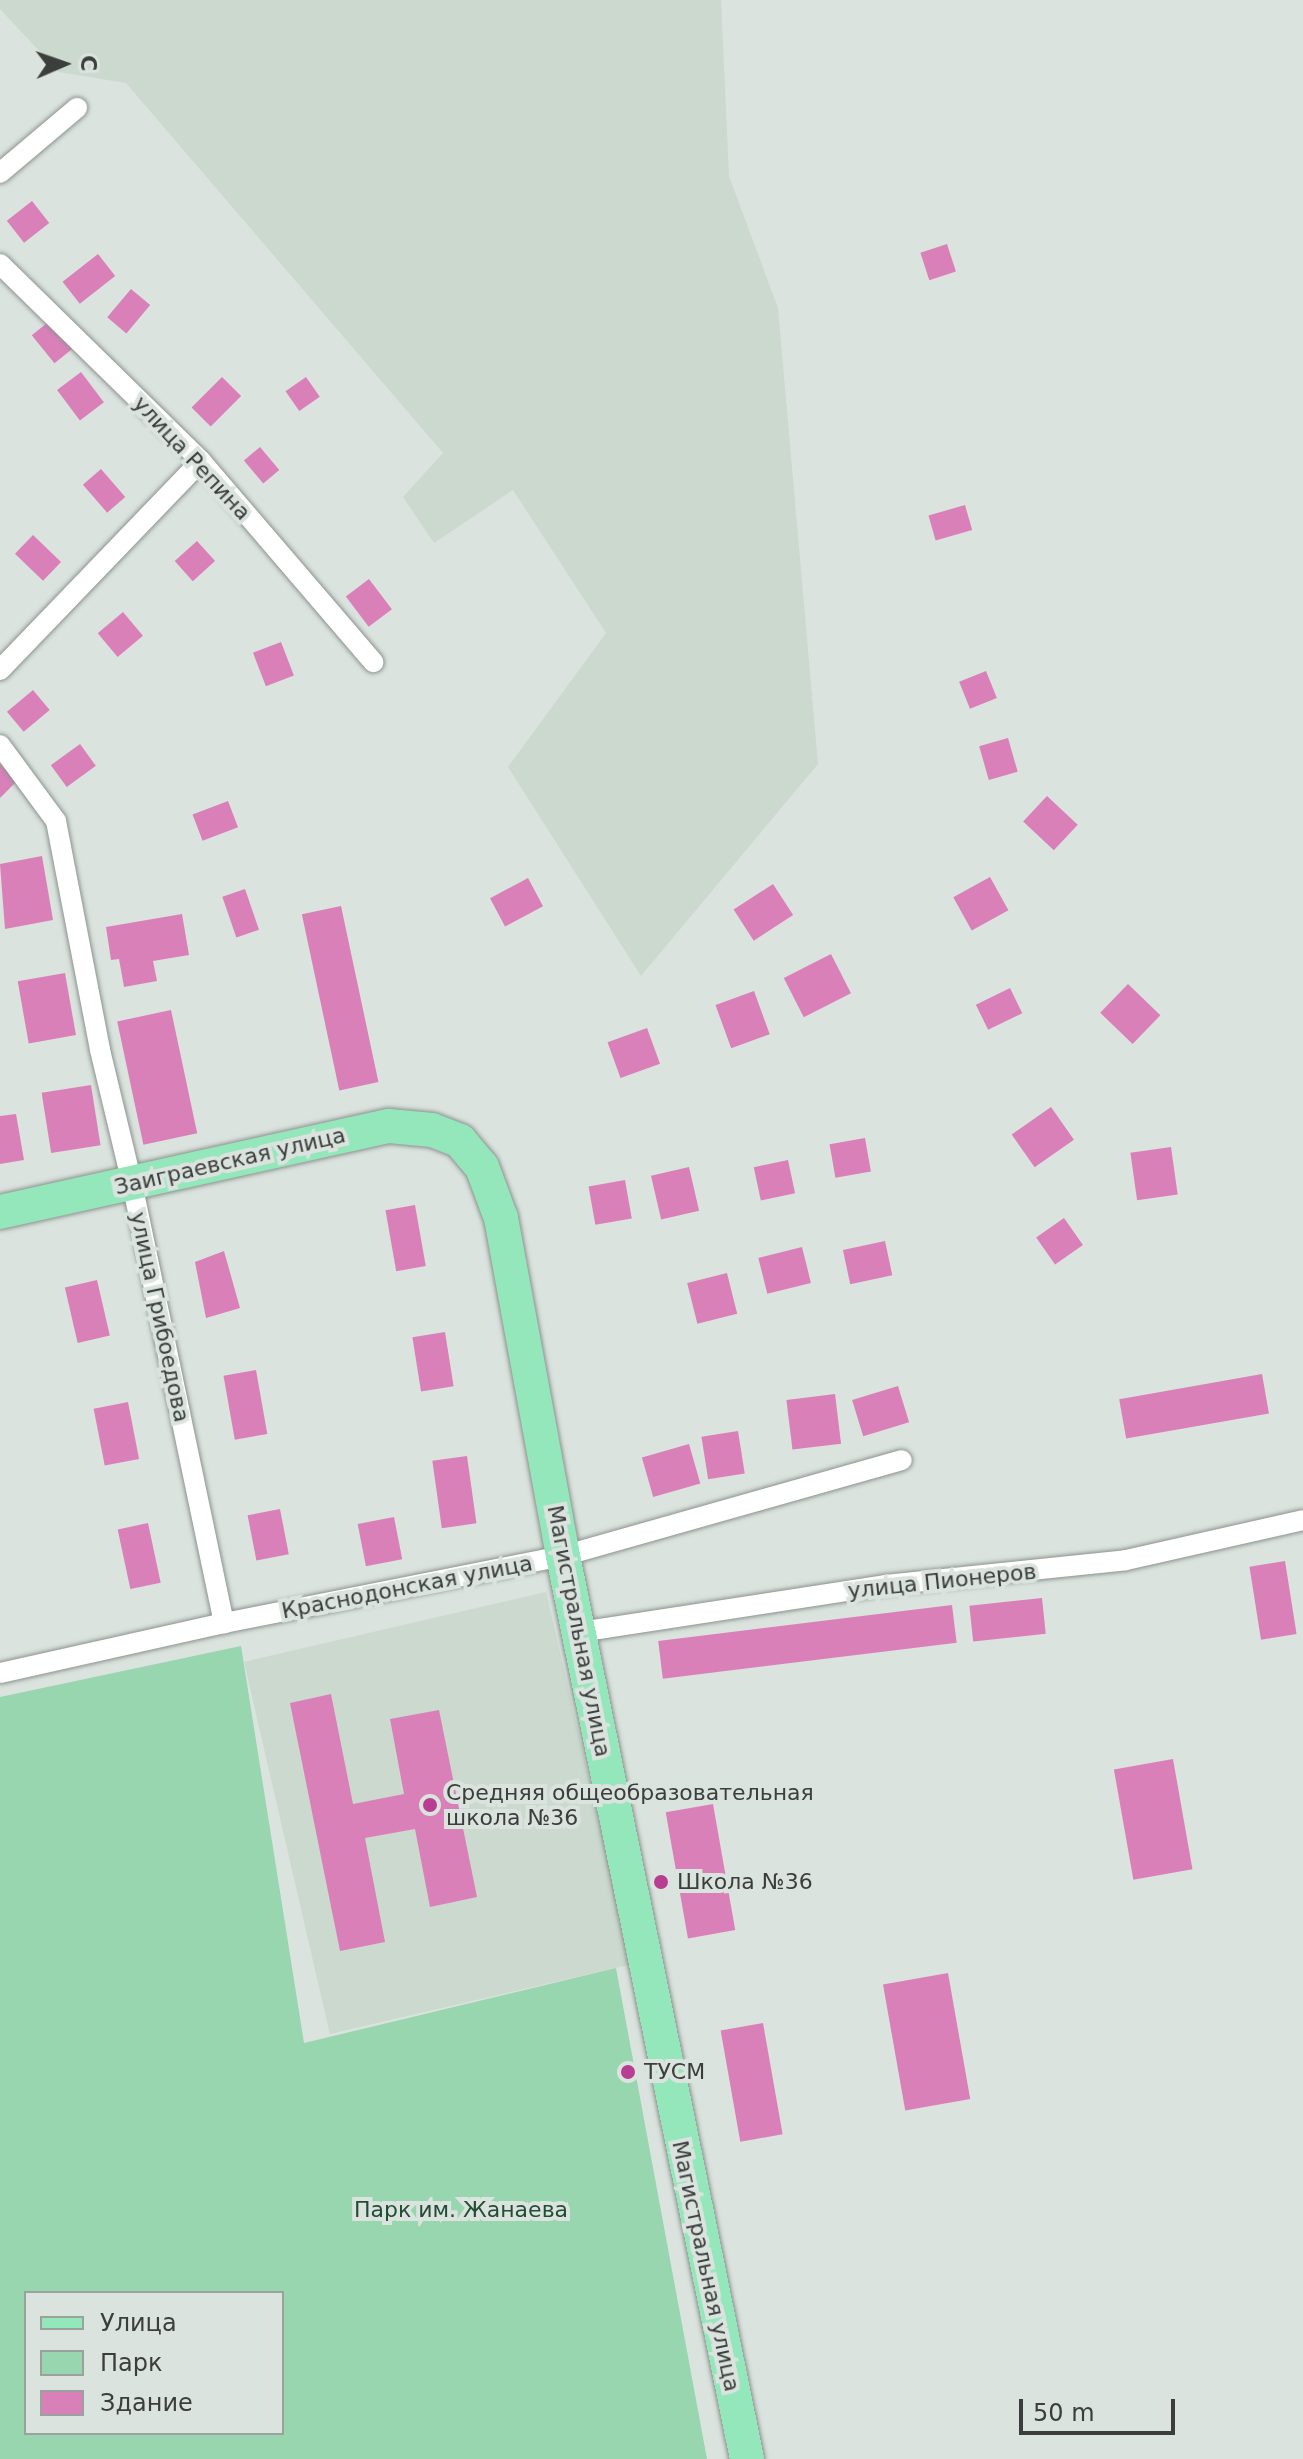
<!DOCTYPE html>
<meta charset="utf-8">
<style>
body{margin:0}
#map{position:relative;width:1303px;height:2459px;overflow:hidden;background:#dbe3de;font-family:"DejaVu Sans",sans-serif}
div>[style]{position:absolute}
.built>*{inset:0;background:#cbd9cf;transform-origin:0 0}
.green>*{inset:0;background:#97d6ae}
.building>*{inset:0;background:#da80b9;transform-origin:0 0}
.roads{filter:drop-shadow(0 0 2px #8c938f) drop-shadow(0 0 2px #8c938f)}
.street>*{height:20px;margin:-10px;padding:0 10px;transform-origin:10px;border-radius:10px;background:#fff}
.primary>*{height:34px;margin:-17px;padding:0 17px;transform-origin:17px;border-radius:17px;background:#94e6bb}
.dots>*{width:22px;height:22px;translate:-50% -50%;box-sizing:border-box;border:4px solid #dbe3de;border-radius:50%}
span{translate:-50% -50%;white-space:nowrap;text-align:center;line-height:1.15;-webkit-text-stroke:8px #dbe3de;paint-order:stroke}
.street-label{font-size:22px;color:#3b3e3c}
.poi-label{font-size:22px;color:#3b3e3c}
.left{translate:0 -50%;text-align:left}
.park-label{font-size:22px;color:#234d35}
.legend{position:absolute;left:24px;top:2291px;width:260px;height:144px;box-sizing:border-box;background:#dbe3de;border:2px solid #9ba19d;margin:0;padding:10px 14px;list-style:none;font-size:24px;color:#3b3e3c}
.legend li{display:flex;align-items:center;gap:16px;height:40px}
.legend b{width:40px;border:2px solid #9ba19d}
.north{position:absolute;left:24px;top:24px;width:80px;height:80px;-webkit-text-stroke:6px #dbe3de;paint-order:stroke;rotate:88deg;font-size:22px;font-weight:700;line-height:32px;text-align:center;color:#3b3e3c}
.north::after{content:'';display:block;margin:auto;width:28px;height:36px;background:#3b3e3c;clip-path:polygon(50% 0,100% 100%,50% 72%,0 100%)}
.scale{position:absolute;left:1019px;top:2399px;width:156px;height:36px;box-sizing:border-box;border:4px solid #3b3e3c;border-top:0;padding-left:10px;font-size:24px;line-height:28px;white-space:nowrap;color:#3b3e3c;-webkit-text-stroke:6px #dbe3de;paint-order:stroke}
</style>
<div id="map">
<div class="built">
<i style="clip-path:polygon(0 0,721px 0,729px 176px,778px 308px,818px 764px,641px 976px,508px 767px,606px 633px,513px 490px,434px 543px,403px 497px,443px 453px,126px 83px,59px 72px,0 9px)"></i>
<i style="left:546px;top:1592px;width:382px;height:310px;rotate:77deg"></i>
</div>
<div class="green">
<i style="clip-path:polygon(evenodd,241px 1646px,304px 2043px,616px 1968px,707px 2459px,0 2459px,0 1697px,241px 1646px,282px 2293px,282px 2433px,26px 2433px,26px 2293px,282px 2293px)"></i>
</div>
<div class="building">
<i style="left:32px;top:201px;width:28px;height:32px;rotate:52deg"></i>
<i style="left:947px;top:244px;width:29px;height:28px;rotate:72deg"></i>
<i style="left:98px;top:254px;width:28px;height:45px;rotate:52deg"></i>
<i style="left:131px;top:289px;width:25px;height:37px;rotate:40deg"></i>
<i style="left:52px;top:319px;width:36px;height:26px;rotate:51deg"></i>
<i style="left:81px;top:372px;width:38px;height:30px;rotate:53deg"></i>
<i style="left:222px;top:377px;width:27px;height:43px;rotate:45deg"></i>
<i style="left:306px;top:377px;width:24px;height:25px;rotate:55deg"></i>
<i style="left:260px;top:447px;width:30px;height:21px;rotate:50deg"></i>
<i style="left:101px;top:469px;width:37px;height:24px;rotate:49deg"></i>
<i style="left:965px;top:505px;width:26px;height:38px;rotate:74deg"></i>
<i style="left:33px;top:535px;width:39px;height:26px;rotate:44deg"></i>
<i style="left:197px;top:541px;width:27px;height:30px;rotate:48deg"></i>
<i style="left:369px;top:579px;width:38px;height:29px;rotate:53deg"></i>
<i style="left:123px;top:612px;width:31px;height:33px;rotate:50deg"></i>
<i style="left:281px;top:642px;width:36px;height:30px;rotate:69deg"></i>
<i style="left:986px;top:671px;width:29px;height:29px;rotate:68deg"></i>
<i style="left:33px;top:690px;width:26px;height:34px;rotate:50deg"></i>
<i style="left:1008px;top:738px;width:35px;height:30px;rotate:74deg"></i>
<i style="left:80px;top:744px;width:27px;height:36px;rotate:54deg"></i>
<i style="clip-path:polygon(0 764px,17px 781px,0 798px)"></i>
<i style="left:1047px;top:796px;width:42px;height:35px;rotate:43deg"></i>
<i style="left:228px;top:801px;width:28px;height:38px;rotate:69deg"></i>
<i style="clip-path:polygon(42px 856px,53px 920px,5px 929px,0 864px)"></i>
<i style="left:990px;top:877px;width:38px;height:42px;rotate:61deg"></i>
<i style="left:528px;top:878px;width:32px;height:43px;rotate:62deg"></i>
<i style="left:773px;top:884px;width:37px;height:47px;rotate:57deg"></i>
<i style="left:245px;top:889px;width:43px;height:24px;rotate:71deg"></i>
<i style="left:341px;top:906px;width:180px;height:40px;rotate:78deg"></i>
<i style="clip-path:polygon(182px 914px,189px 955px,153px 961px,157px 981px,124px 987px,119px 959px,111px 960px,106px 927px)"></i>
<i style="left:831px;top:954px;width:44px;height:53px;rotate:63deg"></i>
<i style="left:65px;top:973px;width:63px;height:48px;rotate:80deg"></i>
<i style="left:1128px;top:984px;width:45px;height:40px;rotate:44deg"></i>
<i style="left:1010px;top:988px;width:28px;height:38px;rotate:64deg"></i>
<i style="left:754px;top:991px;width:46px;height:41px;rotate:70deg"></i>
<i style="left:171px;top:1010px;width:126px;height:55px;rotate:78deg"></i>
<i style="left:647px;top:1028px;width:38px;height:42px;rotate:70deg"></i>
<i style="left:91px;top:1085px;width:61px;height:50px;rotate:81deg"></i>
<i style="left:1051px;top:1107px;width:40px;height:48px;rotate:55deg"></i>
<i style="clip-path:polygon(16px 1114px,24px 1160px,0 1164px,0 1116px)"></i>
<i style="left:865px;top:1138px;width:34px;height:36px;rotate:80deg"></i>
<i style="left:1171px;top:1147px;width:48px;height:41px;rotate:82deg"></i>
<i style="left:788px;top:1160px;width:34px;height:35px;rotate:78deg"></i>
<i style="left:689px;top:1167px;width:45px;height:39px;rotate:77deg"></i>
<i style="left:625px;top:1180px;width:39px;height:37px;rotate:80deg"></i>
<i style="left:415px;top:1205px;width:62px;height:30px;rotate:80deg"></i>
<i style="left:1064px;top:1218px;width:33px;height:34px;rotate:55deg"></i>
<i style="left:885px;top:1241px;width:35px;height:43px;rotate:78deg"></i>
<i style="left:802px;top:1247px;width:37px;height:45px;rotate:76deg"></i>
<i style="clip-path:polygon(224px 1251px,240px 1308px,206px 1318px,195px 1262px)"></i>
<i style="left:727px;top:1273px;width:42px;height:41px;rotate:76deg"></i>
<i style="left:97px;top:1280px;width:57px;height:33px;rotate:77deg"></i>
<i style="left:445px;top:1332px;width:55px;height:33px;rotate:81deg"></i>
<i style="left:256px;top:1370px;width:65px;height:33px;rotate:80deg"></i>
<i style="left:1262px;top:1374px;width:40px;height:145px;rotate:80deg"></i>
<i style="left:898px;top:1386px;width:38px;height:48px;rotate:73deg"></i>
<i style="left:835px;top:1394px;width:50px;height:49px;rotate:83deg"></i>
<i style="left:128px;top:1402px;width:58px;height:35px;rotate:79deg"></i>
<i style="left:738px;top:1431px;width:43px;height:37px;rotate:81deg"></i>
<i style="left:689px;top:1444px;width:41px;height:49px;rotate:74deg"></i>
<i style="left:467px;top:1456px;width:68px;height:35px;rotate:82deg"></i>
<i style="left:280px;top:1509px;width:46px;height:33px;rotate:79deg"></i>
<i style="left:394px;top:1517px;width:43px;height:37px;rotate:79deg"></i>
<i style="left:148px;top:1523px;width:61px;height:31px;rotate:78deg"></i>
<i style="left:1285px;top:1561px;width:74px;height:36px;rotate:81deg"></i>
<i style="left:1042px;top:1598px;width:36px;height:73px;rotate:84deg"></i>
<i style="left:952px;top:1605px;width:38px;height:296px;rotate:83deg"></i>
<i style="clip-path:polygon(331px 1694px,353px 1804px,404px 1794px,390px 1719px,439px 1710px,477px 1897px,430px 1907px,415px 1829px,365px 1838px,385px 1942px,340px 1951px,290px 1703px)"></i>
<i style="left:1173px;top:1759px;width:112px;height:60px;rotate:80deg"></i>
<i style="left:713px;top:1804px;width:128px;height:48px;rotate:80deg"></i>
<i style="left:948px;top:1973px;width:128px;height:66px;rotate:80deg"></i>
<i style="left:763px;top:2023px;width:113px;height:43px;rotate:80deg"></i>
</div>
<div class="roads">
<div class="street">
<i style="left:0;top:173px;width:101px;rotate:-40.2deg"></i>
<i style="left:0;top:264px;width:281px;rotate:44.4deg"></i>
<i style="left:201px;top:461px;width:265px;rotate:49.4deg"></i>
<i style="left:0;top:670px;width:290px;rotate:-46.1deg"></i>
<i style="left:0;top:745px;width:94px;rotate:53.6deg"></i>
<i style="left:56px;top:821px;width:233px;rotate:79.1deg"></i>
<i style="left:100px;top:1050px;width:137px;rotate:76.5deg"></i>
<i style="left:132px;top:1183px;width:450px;rotate:78.2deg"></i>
<i style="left:579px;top:1632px;width:311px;rotate:-8.7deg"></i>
<i style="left:886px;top:1585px;width:241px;rotate:-5.9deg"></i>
<i style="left:1126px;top:1560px;width:181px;rotate:-12.7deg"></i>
<i style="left:0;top:1673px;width:230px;rotate:-12.6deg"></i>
<i style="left:224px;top:1623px;width:346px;rotate:-11.2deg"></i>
<i style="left:563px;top:1556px;width:352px;rotate:-15.8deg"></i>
</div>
<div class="primary">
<i style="left:0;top:1212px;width:398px;rotate:-12.5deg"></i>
<i style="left:389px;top:1126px;width:43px;rotate:5.3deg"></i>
<i style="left:432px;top:1130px;width:30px;rotate:21deg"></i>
<i style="left:460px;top:1141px;width:34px;rotate:50deg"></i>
<i style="left:482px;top:1167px;width:54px;rotate:69.6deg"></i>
<i style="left:501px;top:1218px;width:344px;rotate:79.6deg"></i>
<i style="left:563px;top:1556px;width:922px;rotate:78.48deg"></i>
</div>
</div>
<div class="dots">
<i style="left:430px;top:1805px;background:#b73e91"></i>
<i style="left:661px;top:1882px;background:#b73e91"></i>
<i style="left:628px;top:2072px;background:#b73e91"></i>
</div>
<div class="street-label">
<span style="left:192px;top:458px;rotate:47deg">улица Репина</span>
<span style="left:230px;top:1161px;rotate:-13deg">Заиграевская улица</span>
<span style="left:160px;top:1317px;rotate:78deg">улица Грибоедова</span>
<span style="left:942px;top:1581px;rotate:-6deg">улица Пионеров</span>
<span style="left:407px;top:1587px;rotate:-11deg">Краснодонская улица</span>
<span style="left:579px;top:1631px;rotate:79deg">Магистральная улица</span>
<span style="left:706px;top:2266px;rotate:78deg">Магистральная улица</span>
</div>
<div class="poi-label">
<span class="left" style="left:446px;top:1805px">Средняя общеобразовательная<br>школа №36</span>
<span class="left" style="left:677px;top:1882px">Школа №36</span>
<span class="left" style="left:644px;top:2072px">ТУСМ</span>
</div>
<div class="park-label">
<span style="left:461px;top:2210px">Парк им. Жанаева</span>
</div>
<ul class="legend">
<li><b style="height:10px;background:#94e6bb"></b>Улица</li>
<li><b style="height:22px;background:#97d6ae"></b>Парк</li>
<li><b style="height:22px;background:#da80b9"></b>Здание</li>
</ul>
<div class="north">С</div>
<div class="scale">50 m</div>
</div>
